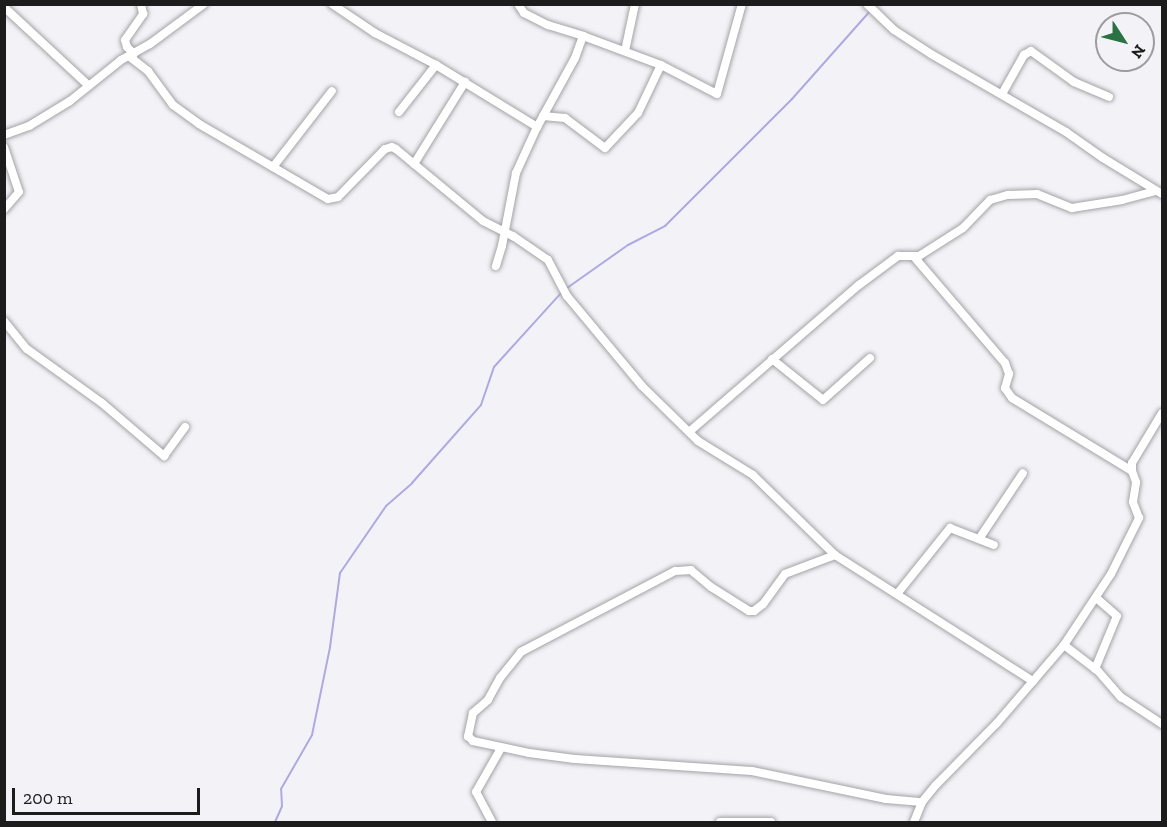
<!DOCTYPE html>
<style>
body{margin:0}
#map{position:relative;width:1167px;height:827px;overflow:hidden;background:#f3f3f7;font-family:"Zilla Slab",serif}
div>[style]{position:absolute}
.stream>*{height:2px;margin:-1px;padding:0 1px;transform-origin:1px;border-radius:1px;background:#aea9e6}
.roads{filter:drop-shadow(0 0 2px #a3a3a7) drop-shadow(0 0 2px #a3a3a7)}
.minor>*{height:8px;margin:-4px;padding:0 4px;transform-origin:4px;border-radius:4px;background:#fff}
span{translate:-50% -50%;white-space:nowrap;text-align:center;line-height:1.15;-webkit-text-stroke:4.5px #f3f3f7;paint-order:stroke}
.frame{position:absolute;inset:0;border:6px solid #1c1c1d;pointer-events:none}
.north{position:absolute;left:1095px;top:12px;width:60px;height:60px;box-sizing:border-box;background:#f3f3f7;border:2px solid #9d9da0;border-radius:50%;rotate:126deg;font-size:16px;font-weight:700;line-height:24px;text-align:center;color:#1c1c1d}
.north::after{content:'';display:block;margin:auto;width:21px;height:27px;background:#287341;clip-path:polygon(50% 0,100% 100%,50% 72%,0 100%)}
.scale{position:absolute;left:12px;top:788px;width:188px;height:27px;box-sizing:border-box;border:3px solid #1c1c1d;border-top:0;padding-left:8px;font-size:18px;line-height:21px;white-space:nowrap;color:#1c1c1d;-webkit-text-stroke:4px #f3f3f7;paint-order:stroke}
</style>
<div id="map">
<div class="stream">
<i style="left:567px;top:288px;width:75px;rotate:-35.2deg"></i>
<i style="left:628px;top:245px;width:42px;rotate:-27.2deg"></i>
<i style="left:665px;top:226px;width:180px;rotate:-45deg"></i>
<i style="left:792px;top:99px;width:118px;rotate:-48.4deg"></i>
<i style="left:275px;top:822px;width:17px;rotate:-66deg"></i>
<i style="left:282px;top:806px;width:17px;rotate:-93deg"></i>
<i style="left:281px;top:789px;width:62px;rotate:-60.1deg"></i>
<i style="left:312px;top:735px;width:90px;rotate:-78.4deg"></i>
<i style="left:330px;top:647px;width:75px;rotate:-82.3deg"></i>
<i style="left:340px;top:573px;width:81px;rotate:-55.5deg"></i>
<i style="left:386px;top:506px;width:35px;rotate:-41deg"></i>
<i style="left:412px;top:483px;width:104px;rotate:-48.5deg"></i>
<i style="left:481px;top:405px;width:40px;rotate:-71.1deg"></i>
<i style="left:494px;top:367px;width:101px;rotate:-47.8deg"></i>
</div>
<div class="roads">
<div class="minor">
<i style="left:332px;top:4px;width:52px;rotate:34deg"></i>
<i style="left:375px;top:33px;width:69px;rotate:27.7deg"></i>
<i style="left:436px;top:65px;width:119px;rotate:31.5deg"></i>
<i style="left:537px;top:127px;width:51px;rotate:114.5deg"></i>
<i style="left:516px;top:173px;width:74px;rotate:100.9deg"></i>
<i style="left:502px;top:246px;width:21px;rotate:107deg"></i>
<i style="left:518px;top:4px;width:11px;rotate:56deg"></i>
<i style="left:524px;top:13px;width:27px;rotate:27deg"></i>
<i style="left:548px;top:25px;width:37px;rotate:17deg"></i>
<i style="left:583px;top:36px;width:23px;rotate:110deg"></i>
<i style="left:575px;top:58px;width:79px;rotate:118.8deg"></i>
<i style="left:867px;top:4px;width:37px;rotate:44deg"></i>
<i style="left:894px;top:30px;width:44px;rotate:33deg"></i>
<i style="left:931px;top:54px;width:156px;rotate:30deg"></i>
<i style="left:1066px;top:132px;width:45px;rotate:35.1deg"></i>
<i style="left:1103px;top:158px;width:69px;rotate:31.4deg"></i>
<i style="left:4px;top:7px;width:115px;rotate:42.9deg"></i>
<i style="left:583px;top:36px;width:83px;rotate:20.4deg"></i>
<i style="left:661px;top:65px;width:63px;rotate:27.4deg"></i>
<i style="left:717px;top:94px;width:93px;rotate:-74.5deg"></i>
<i style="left:625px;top:51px;width:48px;rotate:-78deg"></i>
<i style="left:134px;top:54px;width:10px;rotate:-135deg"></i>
<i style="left:127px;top:47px;width:7px;rotate:-106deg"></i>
<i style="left:125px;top:40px;width:32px;rotate:-55deg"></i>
<i style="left:143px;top:14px;width:10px;rotate:-101deg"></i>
<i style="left:130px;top:57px;width:23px;rotate:38deg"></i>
<i style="left:148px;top:71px;width:42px;rotate:53.7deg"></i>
<i style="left:173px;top:105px;width:32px;rotate:36deg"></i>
<i style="left:199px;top:124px;width:149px;rotate:30.2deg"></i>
<i style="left:328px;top:199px;width:10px;rotate:-11deg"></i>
<i style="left:338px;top:197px;width:67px;rotate:-45.6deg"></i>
<i style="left:385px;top:149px;width:7px;rotate:-16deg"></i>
<i style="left:392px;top:147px;width:4px;rotate:27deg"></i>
<i style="left:396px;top:149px;width:113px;rotate:39.6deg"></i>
<i style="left:483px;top:221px;width:34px;rotate:27deg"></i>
<i style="left:513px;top:236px;width:42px;rotate:34.4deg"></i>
<i style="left:548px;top:260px;width:41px;rotate:62.2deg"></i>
<i style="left:567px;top:296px;width:117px;rotate:50.2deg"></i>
<i style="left:642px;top:386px;width:78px;rotate:44.5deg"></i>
<i style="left:698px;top:441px;width:65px;rotate:31.7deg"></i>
<i style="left:753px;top:475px;width:115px;rotate:44.3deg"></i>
<i style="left:835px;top:555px;width:235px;rotate:32.5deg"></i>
<i style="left:1002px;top:94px;width:45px;rotate:-60.6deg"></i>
<i style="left:1024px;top:55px;width:8px;rotate:-30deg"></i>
<i style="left:1031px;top:51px;width:53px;rotate:35.8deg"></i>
<i style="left:1074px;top:82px;width:38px;rotate:23deg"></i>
<i style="left:399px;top:112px;width:60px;rotate:-51.8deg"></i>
<i style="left:543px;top:116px;width:22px;rotate:5deg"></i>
<i style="left:565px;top:118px;width:50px;rotate:36.9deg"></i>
<i style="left:605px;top:148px;width:48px;rotate:-46.7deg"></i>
<i style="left:638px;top:113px;width:53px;rotate:-64.4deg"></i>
<i style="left:4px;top:135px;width:27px;rotate:-20deg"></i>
<i style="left:29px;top:126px;width:48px;rotate:-31.4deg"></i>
<i style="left:70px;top:101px;width:65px;rotate:-38.8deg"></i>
<i style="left:121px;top:60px;width:33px;rotate:-29deg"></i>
<i style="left:150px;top:44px;width:67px;rotate:-36.5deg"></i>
<i style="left:4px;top:147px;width:47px;rotate:71.6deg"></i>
<i style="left:19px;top:192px;width:23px;rotate:131deg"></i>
<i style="left:414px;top:164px;width:97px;rotate:-58.1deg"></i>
<i style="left:273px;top:167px;width:96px;rotate:-52.2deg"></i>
<i style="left:4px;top:321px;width:36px;rotate:51deg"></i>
<i style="left:27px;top:349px;width:92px;rotate:35.8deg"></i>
<i style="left:102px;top:403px;width:82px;rotate:40.5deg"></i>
<i style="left:164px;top:456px;width:36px;rotate:-54deg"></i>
<i style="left:772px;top:359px;width:65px;rotate:38.8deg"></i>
<i style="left:823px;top:400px;width:63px;rotate:-41.8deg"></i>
<i style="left:689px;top:432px;width:225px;rotate:-40.9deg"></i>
<i style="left:859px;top:285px;width:49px;rotate:-36.6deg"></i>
<i style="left:898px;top:256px;width:21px"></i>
<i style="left:919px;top:256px;width:52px;rotate:-32.5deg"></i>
<i style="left:963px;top:228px;width:39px;rotate:-46deg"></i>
<i style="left:990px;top:200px;width:19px;rotate:-16deg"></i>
<i style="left:1008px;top:195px;width:29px;rotate:-2deg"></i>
<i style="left:1037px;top:194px;width:38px;rotate:22deg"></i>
<i style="left:1072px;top:208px;width:51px;rotate:-9.1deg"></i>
<i style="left:1122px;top:200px;width:34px;rotate:-15deg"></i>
<i style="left:1132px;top:471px;width:8px;rotate:-90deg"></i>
<i style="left:1132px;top:463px;width:58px;rotate:-59deg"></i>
<i style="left:979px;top:539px;width:79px;rotate:-56.3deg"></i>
<i style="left:835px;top:555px;width:53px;rotate:159.2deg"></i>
<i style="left:785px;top:574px;width:37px;rotate:126deg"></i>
<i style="left:763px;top:604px;width:11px;rotate:142deg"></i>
<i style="left:754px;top:611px;width:5px;rotate:180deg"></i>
<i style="left:749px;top:611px;width:45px;rotate:-147.7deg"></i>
<i style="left:711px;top:587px;width:26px;rotate:-140deg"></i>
<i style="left:691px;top:570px;width:16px;rotate:176deg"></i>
<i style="left:675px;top:571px;width:174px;rotate:152.3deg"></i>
<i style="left:521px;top:652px;width:33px;rotate:129deg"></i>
<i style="left:500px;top:678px;width:25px;rotate:119deg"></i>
<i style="left:488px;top:700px;width:20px;rotate:139deg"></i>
<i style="left:473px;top:713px;width:24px;rotate:102deg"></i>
<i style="left:468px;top:736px;width:7px;rotate:45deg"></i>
<i style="left:473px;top:741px;width:57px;rotate:12.1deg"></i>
<i style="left:529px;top:753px;width:46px;rotate:7.4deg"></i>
<i style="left:575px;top:759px;width:177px;rotate:3.9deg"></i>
<i style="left:752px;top:771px;width:137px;rotate:11.8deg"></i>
<i style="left:886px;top:799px;width:36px;rotate:5deg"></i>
<i style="left:897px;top:594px;width:85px;rotate:-51.2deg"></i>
<i style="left:950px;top:528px;width:47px;rotate:21.1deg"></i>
<i style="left:1064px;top:645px;width:43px;rotate:37.4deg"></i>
<i style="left:1098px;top:671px;width:35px;rotate:49deg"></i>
<i style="left:1121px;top:697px;width:49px;rotate:33.4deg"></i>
<i style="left:1095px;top:669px;width:57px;rotate:-67.5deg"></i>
<i style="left:1117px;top:616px;width:28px;rotate:-139deg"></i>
<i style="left:492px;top:822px;width:34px;rotate:-118deg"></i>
<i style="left:476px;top:792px;width:51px;rotate:-60.4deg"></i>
<i style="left:720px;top:822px;width:51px"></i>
<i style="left:914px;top:822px;width:22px;rotate:-68deg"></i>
<i style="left:922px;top:802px;width:22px;rotate:-51deg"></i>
<i style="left:936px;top:785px;width:87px;rotate:-45.5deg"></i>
<i style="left:997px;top:723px;width:103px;rotate:-49.3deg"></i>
<i style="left:1064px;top:645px;width:85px;rotate:-56.5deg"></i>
<i style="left:1111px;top:574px;width:63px;rotate:-63.4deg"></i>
<i style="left:1139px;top:518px;width:17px;rotate:-111deg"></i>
<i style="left:1133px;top:502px;width:20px;rotate:-81deg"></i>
<i style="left:1136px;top:482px;width:12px;rotate:-110deg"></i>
<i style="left:1132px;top:471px;width:140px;rotate:-148.7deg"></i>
<i style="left:1012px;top:398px;width:12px;rotate:-125deg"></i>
<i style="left:1005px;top:388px;width:15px;rotate:-74deg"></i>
<i style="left:1009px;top:374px;width:12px;rotate:-110deg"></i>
<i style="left:1005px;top:363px;width:138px;rotate:-130.6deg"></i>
</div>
</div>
<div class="frame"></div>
<div class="north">N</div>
<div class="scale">200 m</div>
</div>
